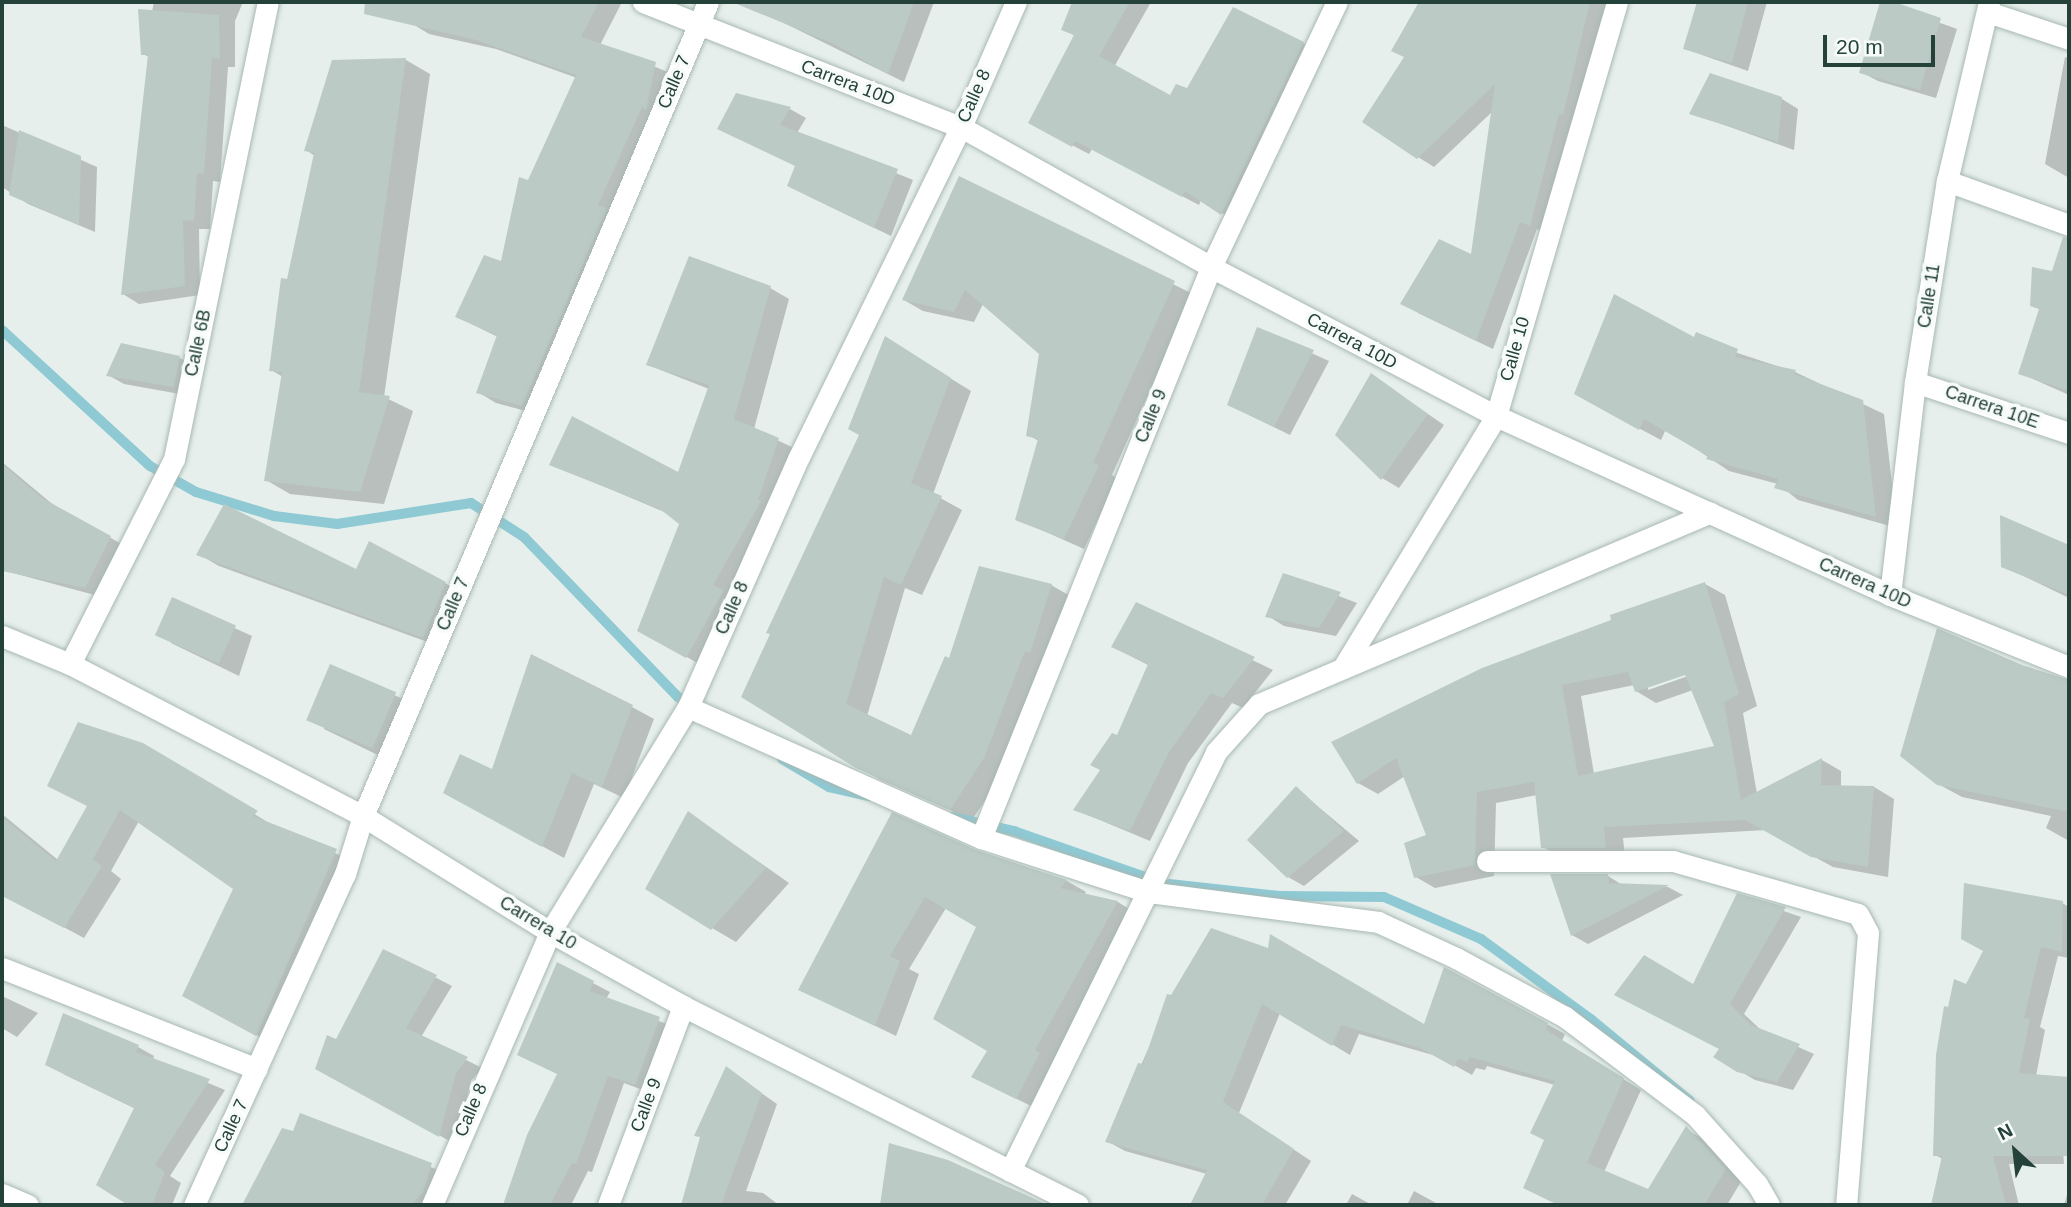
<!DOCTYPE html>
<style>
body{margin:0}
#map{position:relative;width:2071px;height:1207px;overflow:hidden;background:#e6efeb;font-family:Arial,sans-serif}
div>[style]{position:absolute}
.shadow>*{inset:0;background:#0003}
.stream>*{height:10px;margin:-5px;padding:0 5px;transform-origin:5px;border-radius:5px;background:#8ec9d4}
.building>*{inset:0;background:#bbcac4;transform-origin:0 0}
.roads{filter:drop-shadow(0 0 2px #a8b8b2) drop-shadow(0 0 2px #a8b8b2)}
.minor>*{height:21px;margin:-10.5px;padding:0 10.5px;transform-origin:10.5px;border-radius:10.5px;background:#fff}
.tertiary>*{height:21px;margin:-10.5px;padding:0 10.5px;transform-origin:10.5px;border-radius:10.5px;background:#fff}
span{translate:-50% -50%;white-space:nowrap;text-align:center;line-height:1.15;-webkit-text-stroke:7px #f7fbf9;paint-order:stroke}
.street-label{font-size:18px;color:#24423a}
.frame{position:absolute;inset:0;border:4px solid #24423a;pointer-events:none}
.north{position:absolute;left:1980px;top:1116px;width:70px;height:70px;-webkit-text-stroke:5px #f7fbf9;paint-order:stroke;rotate:333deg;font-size:19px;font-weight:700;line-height:28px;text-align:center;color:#24423a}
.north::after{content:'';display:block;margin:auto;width:24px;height:32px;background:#24423a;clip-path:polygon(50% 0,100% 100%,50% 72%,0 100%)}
.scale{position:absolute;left:1823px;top:35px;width:112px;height:32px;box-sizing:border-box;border:4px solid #24423a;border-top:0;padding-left:9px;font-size:21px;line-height:24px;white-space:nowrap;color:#24423a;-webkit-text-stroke:5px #f7fbf9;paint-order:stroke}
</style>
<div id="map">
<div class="shadow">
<i style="clip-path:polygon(154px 2px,243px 2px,235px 21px,235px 67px,228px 67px,220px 182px,213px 181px,210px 229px,199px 229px,200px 295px,139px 304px,123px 294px,149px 57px,143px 54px)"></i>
<i style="clip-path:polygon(376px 2px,622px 2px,600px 45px,673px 74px,541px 415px,496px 403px,478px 392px,498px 337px,457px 317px,503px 264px,529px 182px,577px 78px,496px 49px,429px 34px,411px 23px,413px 15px)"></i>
<i style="clip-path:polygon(792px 2px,934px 2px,904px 82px,782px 22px)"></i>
<i style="clip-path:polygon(1074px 2px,1151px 2px,1114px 67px,1171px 98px,1303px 43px,1319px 52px,1238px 223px,1201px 200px,1199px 205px,1092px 149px,1089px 154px,1047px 132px,1075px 36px,1063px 29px)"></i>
<i style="clip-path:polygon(1419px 2px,1620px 2px,1546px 234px,1537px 229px,1493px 349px,1418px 313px,1472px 257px,1493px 111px,1434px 167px,1418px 157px,1405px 57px,1393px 50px)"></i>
<i style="clip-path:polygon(1699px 2px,1767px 2px,1748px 71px,1685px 49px)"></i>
<i style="clip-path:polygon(1882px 2px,1957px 29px,1936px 98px,1878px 81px,1861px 72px)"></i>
<i style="clip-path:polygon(2065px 57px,2069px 58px,2069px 178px,2045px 164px)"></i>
<i style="clip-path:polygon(406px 60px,430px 74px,384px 397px,413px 411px,384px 504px,290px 494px,266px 480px,283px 377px,271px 370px,315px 156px,306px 150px)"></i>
<i style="clip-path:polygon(737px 95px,790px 109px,806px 118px,797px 133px,913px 180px,891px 236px,806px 195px,796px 167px)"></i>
<i style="clip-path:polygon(1782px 99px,1798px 109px,1794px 150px,1691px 113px)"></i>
<i style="clip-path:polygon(2px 125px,97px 167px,95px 232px,28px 204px,2px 187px)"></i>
<i style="clip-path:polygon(960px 179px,1193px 294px,1112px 475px,1117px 478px,1084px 549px,1017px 519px,1039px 441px,1028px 435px,1041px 353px,983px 304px,974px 322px,923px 311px,904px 300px)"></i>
<i style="clip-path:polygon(2033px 269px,2069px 276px,2069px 395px,2020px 373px,2041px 310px,2032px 305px)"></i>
<i style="clip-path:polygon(770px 288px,789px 299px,754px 429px,798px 450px,706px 668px,640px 630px,681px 524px,669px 514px,551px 464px,679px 475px,709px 389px,648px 365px)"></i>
<i style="clip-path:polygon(1258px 329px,1329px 361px,1290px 435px,1229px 405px)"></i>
<i style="clip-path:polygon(1695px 339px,1795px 372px,1884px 414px,1897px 528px,1798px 500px,1778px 484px,1729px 471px,1666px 429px,1661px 440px,1597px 406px)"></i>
<i style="clip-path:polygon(906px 351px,971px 391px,933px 494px,962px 510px,922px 595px,905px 588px,867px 716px,911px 737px,951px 661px,1051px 585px,1072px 597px,1005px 770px,972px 820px,879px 779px,744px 697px)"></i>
<i style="clip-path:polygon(180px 358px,196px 367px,191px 396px,124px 384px,108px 375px)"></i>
<i style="clip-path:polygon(1371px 375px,1444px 425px,1399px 488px,1382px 478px,1338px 435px)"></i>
<i style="clip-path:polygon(2px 462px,57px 508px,127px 547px,102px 597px,2px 570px)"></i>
<i style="clip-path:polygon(2002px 518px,2069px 547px,2069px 598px,2003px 566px)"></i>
<i style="clip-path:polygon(198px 554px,445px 583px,466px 595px,444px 648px,219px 566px)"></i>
<i style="clip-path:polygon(1284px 575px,1357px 603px,1336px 636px,1284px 626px,1268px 616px)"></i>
<i style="clip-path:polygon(evenodd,1705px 584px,1725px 595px,1757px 706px,1743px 713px,1757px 794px,1822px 760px,1841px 771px,1841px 787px,1874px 787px,1894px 799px,1888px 877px,1833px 867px,1766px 830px,1623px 838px,1625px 858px,1563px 858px,1543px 847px,1537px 795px,1496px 803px,1494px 876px,1435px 888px,1416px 877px,1428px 836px,1405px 776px,1378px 794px,1358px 783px,1334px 743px,1705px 584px,1693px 671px,1694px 674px,1648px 690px,1648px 686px,1693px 671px,1705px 584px,1634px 685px,1636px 691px,1656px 703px,1693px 690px,1716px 747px,1594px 774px,1581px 696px,1634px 685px)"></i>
<i style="clip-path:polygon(173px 600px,252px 636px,239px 676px,171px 643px)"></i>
<i style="clip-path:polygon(1136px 604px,1273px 670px,1243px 708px,1232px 703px,1188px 763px,1150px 841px,1076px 810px,1102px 770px,1150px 666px,1113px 647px)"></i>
<i style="clip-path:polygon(331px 667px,412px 703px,386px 759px,324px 729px)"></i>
<i style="clip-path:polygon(2021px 667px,2069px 680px,2069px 841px,2046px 828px,2051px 816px,1962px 797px,1938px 784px)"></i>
<i style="clip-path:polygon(632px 707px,654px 719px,624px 798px,594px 784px,564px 858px,467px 805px,493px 771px)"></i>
<i style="clip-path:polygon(143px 745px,274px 826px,355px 862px,276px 1046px,204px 1006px,235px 889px,139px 821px,111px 871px,121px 879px,84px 938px,2px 894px,2px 814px,58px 860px)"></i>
<i style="clip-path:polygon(1296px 788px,1359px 841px,1304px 886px,1288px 877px)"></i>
<i style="clip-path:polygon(689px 813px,789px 883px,736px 942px,712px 928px)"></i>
<i style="clip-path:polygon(976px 852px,1067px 881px,1086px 892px,1084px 895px,1118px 902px,1137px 914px,1037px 1109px,973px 1077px,990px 1050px,978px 926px,946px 908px,909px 969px,919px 974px,896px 1036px,800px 989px)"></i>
<i style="clip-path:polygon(1608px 876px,1624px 886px,1668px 887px,1683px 895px,1588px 944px,1572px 935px)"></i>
<i style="clip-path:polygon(1738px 895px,1801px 917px,1744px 1014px,1762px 1031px,1814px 1054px,1793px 1090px,1755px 1080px,1716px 1057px,1721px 1049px,1693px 985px)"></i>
<i style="clip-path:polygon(2062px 903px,2069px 907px,2069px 958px,2058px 956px,2040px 1027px,2045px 1030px,2036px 1076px,2069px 1078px,2069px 1115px,2060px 1115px,2064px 1164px,2009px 1164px,2019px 1205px,1933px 1205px,1943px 1159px,1935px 1155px,1950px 1009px,1967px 986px)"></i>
<i style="clip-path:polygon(1212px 930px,1425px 1027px,1547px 1024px,1565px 1034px,1562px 1041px,1641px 1090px,1604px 1172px,1648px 1191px,1686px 1129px,1703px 1139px,1742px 1180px,1727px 1205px,1559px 1205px,1543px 1197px,1545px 1140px,1555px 1085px,1487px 1066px,1485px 1070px,1476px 1068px,1472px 1075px,1440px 1057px,1359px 1034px,1350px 1055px,1280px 1013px,1239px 1113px,1311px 1161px,1285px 1205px,1206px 1205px,1195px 1199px,1207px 1174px,1125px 1151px,1107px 1141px,1171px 998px)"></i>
<i style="clip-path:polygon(384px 951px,452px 986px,421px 1037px,482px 1068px,471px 1081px,455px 1144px,317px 1068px,336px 1042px)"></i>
<i style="clip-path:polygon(558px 965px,610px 992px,606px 999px,676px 1028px,651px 1093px,624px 1083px,592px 1172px,588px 1171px,571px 1205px,503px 1205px,558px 1074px,519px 1054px)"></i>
<i style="clip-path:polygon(2px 996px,38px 1013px,17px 1037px,2px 1028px)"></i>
<i style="clip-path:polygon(138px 1047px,154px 1056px,153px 1060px,225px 1090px,170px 1176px,181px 1183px,172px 1205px,131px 1205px,98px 1185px,136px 1109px,63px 1074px)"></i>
<i style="clip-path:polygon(727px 1069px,777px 1104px,746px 1191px,763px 1193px,779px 1205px,682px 1205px)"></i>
<i style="clip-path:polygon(301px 1115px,448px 1174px,436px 1205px,244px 1205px,283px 1130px,294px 1133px)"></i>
<i style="clip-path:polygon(2069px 1188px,2069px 1205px,2064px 1205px)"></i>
<i style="clip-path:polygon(1414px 1191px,1436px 1203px,1439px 1205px,1407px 1205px)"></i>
<i style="clip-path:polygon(1352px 1194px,1372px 1205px,1346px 1205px)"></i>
<i style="clip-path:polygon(883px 1196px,1030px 1202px,896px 1205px)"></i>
</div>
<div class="stream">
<i style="left:2px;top:330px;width:201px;rotate:42.6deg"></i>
<i style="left:150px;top:466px;width:53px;rotate:29.5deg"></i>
<i style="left:196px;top:492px;width:82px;rotate:17.1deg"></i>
<i style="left:274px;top:516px;width:64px;rotate:7.2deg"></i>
<i style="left:337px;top:524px;width:136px;rotate:-8.9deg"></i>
<i style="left:471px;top:503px;width:63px;rotate:32.7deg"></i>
<i style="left:524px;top:537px;width:222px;rotate:46.1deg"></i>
<i style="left:678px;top:697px;width:17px;rotate:31deg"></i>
<i style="left:782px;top:759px;width:55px;rotate:30.8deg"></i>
<i style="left:829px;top:787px;width:41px;rotate:12.7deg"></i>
<i style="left:952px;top:817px;width:64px;rotate:12.7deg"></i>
<i style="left:1014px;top:831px;width:148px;rotate:19.3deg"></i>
<i style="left:1169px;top:884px;width:111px;rotate:6.2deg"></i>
<i style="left:1279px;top:896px;width:105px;rotate:0.5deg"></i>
<i style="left:1384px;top:897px;width:106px;rotate:23.4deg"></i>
<i style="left:1481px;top:939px;width:137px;rotate:36.1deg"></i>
<i style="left:1592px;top:1020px;width:127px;rotate:39.6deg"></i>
</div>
<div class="building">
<i style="clip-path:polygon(365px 2px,599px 2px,581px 37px,656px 62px,646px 110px,642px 107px,598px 205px,607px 208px,522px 406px,476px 393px,497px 335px,455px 317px,484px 255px,501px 261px,519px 177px,528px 180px,576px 75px,476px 40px,364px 14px)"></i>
<i style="clip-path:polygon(732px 2px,914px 2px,888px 74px,834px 44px)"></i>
<i style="clip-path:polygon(1072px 2px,1130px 2px,1099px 56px,1170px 95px,1176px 84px,1187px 88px,1233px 7px,1304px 42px,1221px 215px,1185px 191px,1182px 197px,1075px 141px,1072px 147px,1028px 123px,1074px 35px,1061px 30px)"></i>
<i style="clip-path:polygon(1419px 2px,1590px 2px,1563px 115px,1559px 114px,1530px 226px,1520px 222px,1476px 341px,1400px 304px,1439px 239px,1471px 254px,1495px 84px,1417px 159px,1362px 122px,1404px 57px,1391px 51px)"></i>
<i style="clip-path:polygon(1697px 2px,1748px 2px,1732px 63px,1683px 49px)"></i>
<i style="clip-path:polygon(1880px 2px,1894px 2px,1941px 18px,1920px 90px,1859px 73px)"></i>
<i style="clip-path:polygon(138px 9px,219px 15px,220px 59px,212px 58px,204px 174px,197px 173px,194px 221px,183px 220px,185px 286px,121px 295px,148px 55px,141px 55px)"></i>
<i style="clip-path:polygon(406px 58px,359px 392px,390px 396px,360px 492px,264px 481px,282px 372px,269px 371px,281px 278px,287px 279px,314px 153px,304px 151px,332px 60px)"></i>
<i style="clip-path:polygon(1710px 73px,1782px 97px,1778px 142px,1689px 114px)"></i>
<i style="clip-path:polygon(736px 93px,791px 107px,780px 125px,898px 169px,874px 228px,787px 186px,795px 166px,717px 129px)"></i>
<i style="clip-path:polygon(19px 130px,81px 156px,79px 225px,9px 195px)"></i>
<i style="clip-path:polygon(959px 176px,1175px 281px,1093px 463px,1099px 465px,1064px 539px,1015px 520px,1038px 439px,1026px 436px,1039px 354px,965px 290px,954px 312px,902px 300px)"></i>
<i style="clip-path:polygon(2063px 237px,2069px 238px,2069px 391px,2018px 374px,2039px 309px,2030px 306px,2032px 267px,2052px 271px)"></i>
<i style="clip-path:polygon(689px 256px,771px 286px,734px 419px,779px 438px,758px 500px,761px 501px,713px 585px,724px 590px,686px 658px,637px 631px,679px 524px,660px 509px,549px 465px,572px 416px,678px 472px,709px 385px,646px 365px)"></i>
<i style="clip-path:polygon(1614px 294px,1694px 337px,1696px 332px,1738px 349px,1735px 357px,1796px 370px,1794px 374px,1863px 400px,1876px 517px,1774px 488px,1778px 479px,1706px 459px,1708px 456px,1644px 419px,1639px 430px,1574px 394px)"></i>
<i style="clip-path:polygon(1257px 327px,1314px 350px,1274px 427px,1227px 405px)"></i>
<i style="clip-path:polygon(885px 336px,951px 378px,911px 483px,942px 496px,901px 585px,884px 577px,846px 704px,911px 735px,945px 656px,949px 658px,979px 566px,1052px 584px,1030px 653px,1025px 651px,984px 758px,950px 810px,856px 768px,741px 697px,770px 634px,766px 633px,859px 435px,848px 429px)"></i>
<i style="clip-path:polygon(121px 343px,180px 356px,174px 387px,106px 376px)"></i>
<i style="clip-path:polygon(1371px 373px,1428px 414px,1381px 480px,1335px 435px)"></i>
<i style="clip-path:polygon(2px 464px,42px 498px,111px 536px,85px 588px,2px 571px)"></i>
<i style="clip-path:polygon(224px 504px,356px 569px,369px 541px,446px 582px,423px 638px,196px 555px)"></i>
<i style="clip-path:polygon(2000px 515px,2069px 545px,2069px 595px,2001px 567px)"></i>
<i style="clip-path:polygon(1283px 573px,1341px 592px,1319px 628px,1265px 617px)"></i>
<i style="clip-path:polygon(evenodd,1705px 582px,1739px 694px,1724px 702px,1741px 800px,1822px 758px,1821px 785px,1874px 786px,1868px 867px,1811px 857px,1745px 820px,1604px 827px,1606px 848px,1541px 848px,1534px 782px,1477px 792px,1475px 865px,1414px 878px,1404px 843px,1426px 835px,1396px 758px,1357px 784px,1331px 742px,1482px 668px,1611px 620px,1610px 615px,1705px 582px,1628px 672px,1635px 692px,1685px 675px,1714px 746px,1578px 776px,1562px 685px,1628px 672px)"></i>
<i style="left:172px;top:597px;width:70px;height:42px;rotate:24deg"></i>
<i style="clip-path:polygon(1136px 602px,1255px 657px,1223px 698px,1211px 693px,1169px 752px,1130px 831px,1073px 810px,1100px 770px,1090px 765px,1112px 733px,1117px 735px,1148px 664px,1111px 647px)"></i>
<i style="clip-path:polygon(1937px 628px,2022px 665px,2069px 680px,2069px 812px,1937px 785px,1900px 756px)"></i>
<i style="clip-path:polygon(531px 654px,633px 705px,602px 787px,572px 773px,542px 847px,443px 793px,460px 754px,492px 769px)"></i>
<i style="left:330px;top:664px;width:72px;height:61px;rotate:23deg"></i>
<i style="clip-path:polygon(78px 722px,143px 743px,258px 811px,253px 816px,337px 849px,256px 1036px,182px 996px,233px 889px,120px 810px,93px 859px,102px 866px,64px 928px,2px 896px,2px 817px,56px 861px,87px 806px,47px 786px)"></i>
<i style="clip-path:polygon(1296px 786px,1344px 831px,1287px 878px,1247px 840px)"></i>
<i style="clip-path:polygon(688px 811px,766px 868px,711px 930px,645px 889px)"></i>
<i style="clip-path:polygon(892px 812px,976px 850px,1067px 880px,1060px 888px,1118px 901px,1035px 1050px,1040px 1053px,1016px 1099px,971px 1077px,987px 1051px,933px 1019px,976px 927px,925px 897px,890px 956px,900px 961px,875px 1026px,798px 990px)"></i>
<i style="clip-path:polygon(1550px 874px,1608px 874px,1609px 883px,1669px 885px,1571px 936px)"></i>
<i style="clip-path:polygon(1964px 883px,2063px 901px,2062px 952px,2041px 947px,2024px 1018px,2030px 1019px,2019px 1073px,2069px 1077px,2069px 1156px,1993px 1156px,2006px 1205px,1931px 1205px,1942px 1156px,1933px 1156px,1936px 1055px,1944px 1006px,1948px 1007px,1954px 979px,1966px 984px,1983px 951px,1961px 939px)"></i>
<i style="clip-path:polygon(1737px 893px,1786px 907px,1730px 1004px,1751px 1025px,1800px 1044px,1777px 1082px,1737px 1072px,1713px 1057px,1719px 1049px,1614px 995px,1644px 955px,1693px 984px)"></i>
<i style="clip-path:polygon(1211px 928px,1268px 948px,1270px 934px,1424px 1024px,1444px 967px,1450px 970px,1548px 1023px,1546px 1030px,1624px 1078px,1587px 1163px,1648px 1189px,1686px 1126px,1726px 1169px,1704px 1205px,1558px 1205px,1523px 1188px,1544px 1140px,1530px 1133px,1555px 1081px,1470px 1057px,1467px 1062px,1458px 1059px,1454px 1067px,1420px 1048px,1341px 1025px,1332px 1046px,1262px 1004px,1223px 1102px,1294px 1149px,1262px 1205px,1190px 1205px,1207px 1170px,1105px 1142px,1138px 1063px,1143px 1064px,1167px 994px,1171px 995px)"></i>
<i style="clip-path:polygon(383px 949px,437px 975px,406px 1028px,468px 1057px,456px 1073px,439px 1137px,315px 1069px,327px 1035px,336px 1039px)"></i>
<i style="clip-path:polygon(557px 962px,594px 981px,590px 991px,660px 1017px,635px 1085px,608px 1076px,576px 1164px,572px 1163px,550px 1205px,503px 1205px,527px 1135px,557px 1074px,517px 1055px)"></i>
<i style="clip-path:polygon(63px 1013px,139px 1045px,136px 1052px,210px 1079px,155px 1165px,165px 1172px,152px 1205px,128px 1205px,96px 1185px,134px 1108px,45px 1065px)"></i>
<i style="clip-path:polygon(726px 1066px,762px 1093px,721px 1205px,681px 1205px,700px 1137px,694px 1136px)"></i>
<i style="clip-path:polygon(300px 1113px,432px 1163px,423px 1192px,412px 1205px,242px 1205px,282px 1128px,293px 1131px)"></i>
<i style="clip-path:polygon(889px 1143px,948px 1160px,1048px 1205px,880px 1205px)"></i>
</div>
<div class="roads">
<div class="minor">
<i style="left:643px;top:2px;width:342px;rotate:21.5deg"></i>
<i style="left:961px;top:127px;width:287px;rotate:29.2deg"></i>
<i style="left:1211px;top:267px;width:322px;rotate:27.6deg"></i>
<i style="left:1496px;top:416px;width:433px;rotate:24.4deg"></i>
<i style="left:1890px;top:595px;width:193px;rotate:21.9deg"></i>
<i style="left:1988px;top:12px;width:85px;rotate:18.4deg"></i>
<i style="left:1947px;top:181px;width:130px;rotate:19.8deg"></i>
<i style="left:1915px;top:382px;width:162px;rotate:18.3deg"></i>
<i style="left:1890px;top:595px;width:214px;rotate:-83.3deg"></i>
<i style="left:1915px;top:382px;width:204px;rotate:-81deg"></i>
<i style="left:1947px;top:181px;width:184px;rotate:-76.8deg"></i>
<i style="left:70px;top:664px;width:230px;rotate:-63.1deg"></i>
<i style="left:174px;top:459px;width:467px;rotate:-78.4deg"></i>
<i style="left:1344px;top:666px;width:293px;rotate:-58.7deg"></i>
<i style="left:1496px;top:416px;width:431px;rotate:-73.7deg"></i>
<i style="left:688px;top:707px;width:321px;rotate:24.1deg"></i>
<i style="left:981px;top:838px;width:176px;rotate:17.9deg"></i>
<i style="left:1148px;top:892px;width:232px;rotate:7.4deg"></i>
<i style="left:1378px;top:922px;width:86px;rotate:24.8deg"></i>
<i style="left:1456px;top:958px;width:124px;rotate:28.4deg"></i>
<i style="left:1565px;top:1017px;width:163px;rotate:37deg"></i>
<i style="left:1695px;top:1115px;width:93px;rotate:48.1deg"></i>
<i style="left:1757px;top:1184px;width:24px;rotate:60deg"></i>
<i style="left:981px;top:838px;width:616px;rotate:-68.06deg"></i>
<i style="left:1211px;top:267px;width:293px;rotate:-64.6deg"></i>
<i style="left:1487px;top:861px;width:186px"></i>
<i style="left:1673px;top:861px;width:192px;rotate:16deg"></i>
<i style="left:1858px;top:914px;width:21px;rotate:62deg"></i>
<i style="left:1868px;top:933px;width:273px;rotate:94.6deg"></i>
<i style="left:2px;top:968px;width:274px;rotate:21.6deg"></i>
<i style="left:1010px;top:1171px;width:467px;rotate:-63.8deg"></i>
<i style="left:1216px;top:752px;width:64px;rotate:-48.1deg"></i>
<i style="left:1259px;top:704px;width:490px;rotate:-23deg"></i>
<i style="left:2px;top:1194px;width:28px;rotate:23deg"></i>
<i style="left:194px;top:1205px;width:364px;rotate:-65.5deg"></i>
<i style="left:345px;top:874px;width:61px;rotate:-72.8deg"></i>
<i style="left:363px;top:816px;width:884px;rotate:-67.03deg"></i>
<i style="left:432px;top:1205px;width:297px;rotate:-66.6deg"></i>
<i style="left:550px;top:932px;width:264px;rotate:-58.5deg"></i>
<i style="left:688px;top:707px;width:274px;rotate:-66.1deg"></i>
<i style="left:799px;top:457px;width:368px;rotate:-63.9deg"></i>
<i style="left:961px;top:127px;width:137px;rotate:-66.3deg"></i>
<i style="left:608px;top:1205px;width:213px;rotate:-69.3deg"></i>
</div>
<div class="tertiary">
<i style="left:2px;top:636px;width:74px;rotate:22.4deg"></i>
<i style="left:70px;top:664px;width:330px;rotate:27.4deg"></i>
<i style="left:363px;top:816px;width:220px;rotate:31.8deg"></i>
<i style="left:550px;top:932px;width:152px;rotate:29.1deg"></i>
<i style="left:683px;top:1006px;width:442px;rotate:26.7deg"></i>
</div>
</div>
<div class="street-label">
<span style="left:674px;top:82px;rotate:-67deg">Calle 7</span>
<span style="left:848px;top:83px;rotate:21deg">Carrera 10D</span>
<span style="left:974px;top:96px;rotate:-66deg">Calle 8</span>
<span style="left:1929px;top:296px;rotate:-81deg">Calle 11</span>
<span style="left:1352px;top:341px;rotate:28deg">Carrera 10D</span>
<span style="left:198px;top:343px;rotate:-78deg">Calle 6B</span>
<span style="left:1515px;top:349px;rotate:-74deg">Calle 10</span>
<span style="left:1992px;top:407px;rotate:19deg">Carrera 10E</span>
<span style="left:1151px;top:416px;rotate:-68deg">Calle 9</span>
<span style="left:1865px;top:583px;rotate:24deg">Carrera 10D</span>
<span style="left:453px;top:604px;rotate:-67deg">Calle 7</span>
<span style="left:732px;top:608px;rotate:-66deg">Calle 8</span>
<span style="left:538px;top:923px;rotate:31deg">Carrera 10</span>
<span style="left:646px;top:1105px;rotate:-69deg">Calle 9</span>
<span style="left:471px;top:1110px;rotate:-67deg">Calle 8</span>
<span style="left:231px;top:1126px;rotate:-65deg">Calle 7</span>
</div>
<div class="frame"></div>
<div class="north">N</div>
<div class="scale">20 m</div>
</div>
